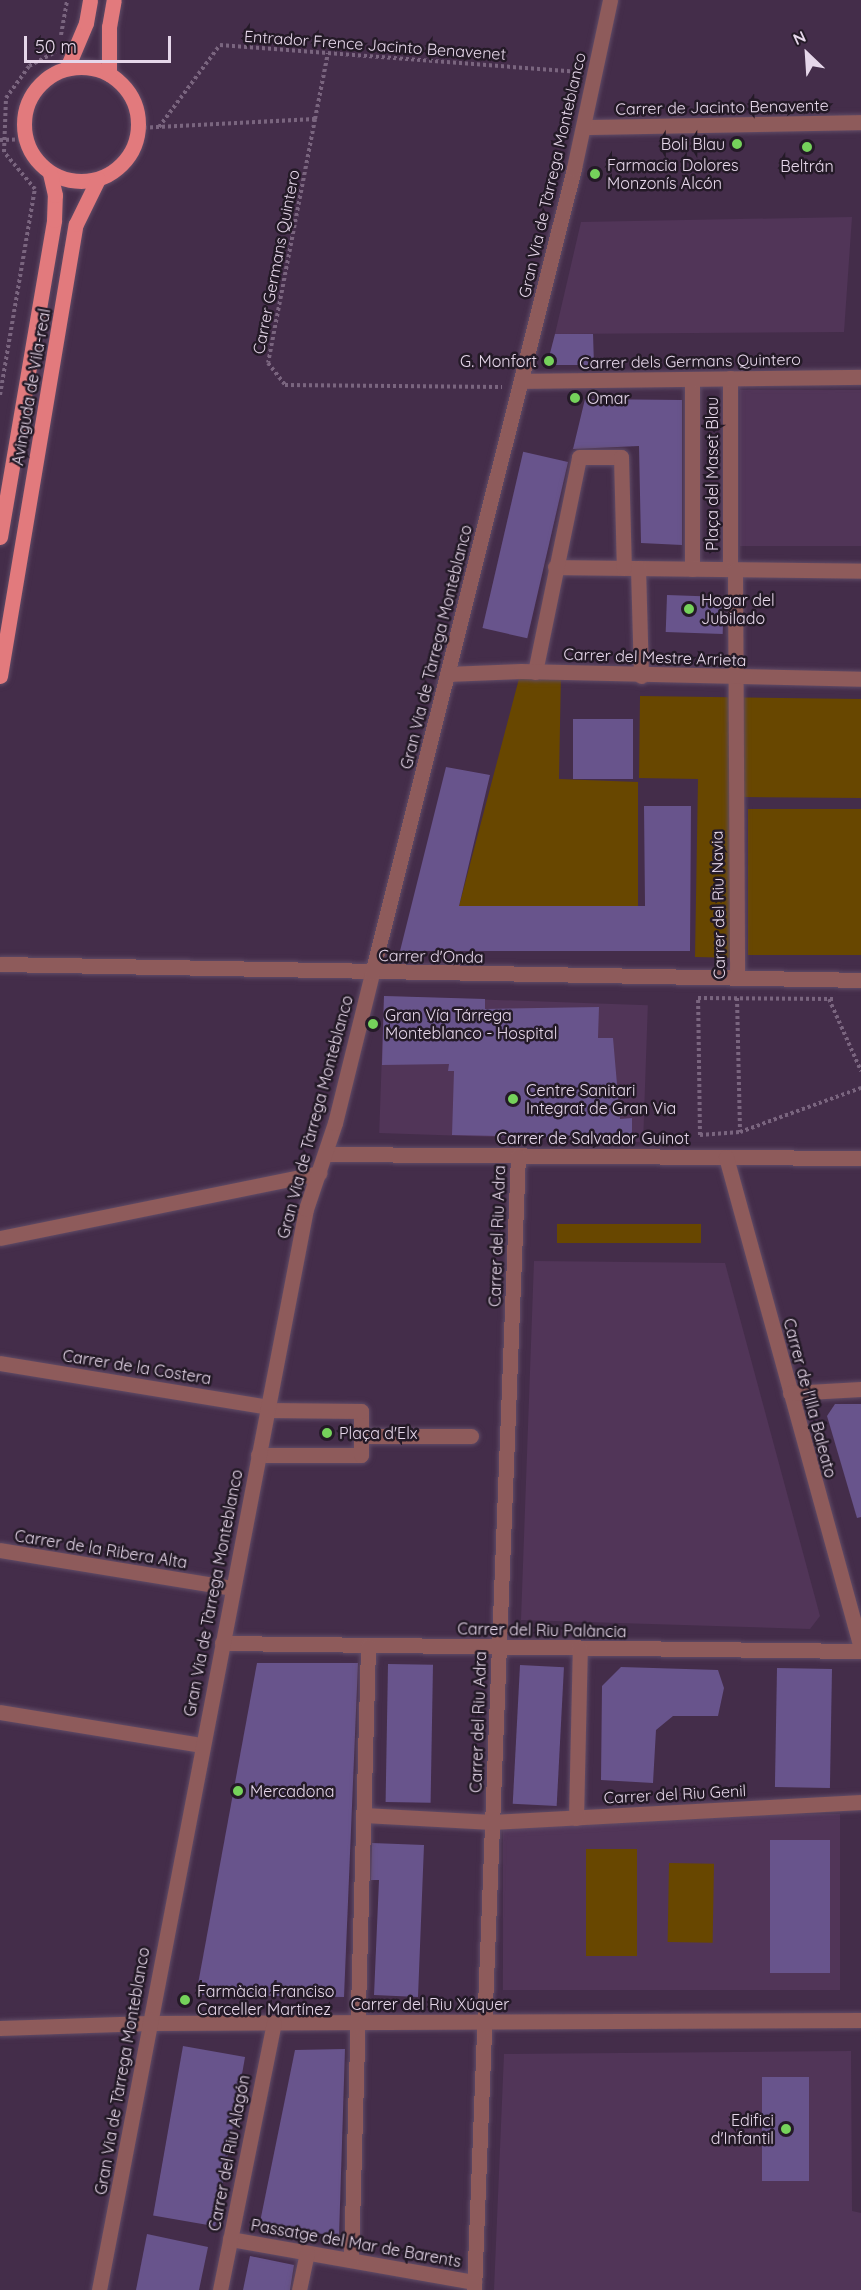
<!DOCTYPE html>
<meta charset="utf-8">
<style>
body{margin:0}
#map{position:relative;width:861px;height:2290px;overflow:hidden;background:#442d4a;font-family:Quicksand,sans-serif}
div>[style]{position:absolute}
.built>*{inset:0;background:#513558;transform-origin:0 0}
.green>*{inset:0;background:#684700;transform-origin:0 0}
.building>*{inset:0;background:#68548c;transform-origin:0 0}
.path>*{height:4px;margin-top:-2px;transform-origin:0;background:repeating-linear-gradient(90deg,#7a657f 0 3px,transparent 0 6px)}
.roads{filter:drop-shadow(0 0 2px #614c67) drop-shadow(0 0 2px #614c67)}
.minor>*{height:15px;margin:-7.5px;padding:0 7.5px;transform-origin:7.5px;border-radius:7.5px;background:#8e5b5b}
.major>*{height:15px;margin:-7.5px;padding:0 7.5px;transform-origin:7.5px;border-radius:7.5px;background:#e27a7d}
.major>.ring{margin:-7.5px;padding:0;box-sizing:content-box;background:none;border:15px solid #e27a7d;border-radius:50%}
.dots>*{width:16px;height:16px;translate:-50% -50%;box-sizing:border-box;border:3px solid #241a27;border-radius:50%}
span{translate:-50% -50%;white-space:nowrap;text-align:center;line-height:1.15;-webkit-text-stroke:5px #241a27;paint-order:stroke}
.street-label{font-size:16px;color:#e6d7ea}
.poi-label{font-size:16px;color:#e6d7ea}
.right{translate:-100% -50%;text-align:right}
.left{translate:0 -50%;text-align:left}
.north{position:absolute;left:777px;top:24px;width:60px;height:60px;-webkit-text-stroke:4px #241a27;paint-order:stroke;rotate:335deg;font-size:16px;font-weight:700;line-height:24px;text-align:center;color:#e6d7ea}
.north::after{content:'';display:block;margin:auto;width:21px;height:27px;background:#e6d7ea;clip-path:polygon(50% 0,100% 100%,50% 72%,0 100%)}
.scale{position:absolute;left:24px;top:36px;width:147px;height:27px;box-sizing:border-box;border:3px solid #e6d7ea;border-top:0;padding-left:8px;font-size:18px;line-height:21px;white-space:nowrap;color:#e6d7ea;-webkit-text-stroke:4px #241a27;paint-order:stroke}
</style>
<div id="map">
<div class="built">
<i style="clip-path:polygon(852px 217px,844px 332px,555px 334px,581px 222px)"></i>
<i style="left:861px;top:390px;width:156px;height:121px;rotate:90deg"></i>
<i style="left:384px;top:996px;width:264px;height:137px;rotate:2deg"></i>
<i style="clip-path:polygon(534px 1261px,725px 1263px,820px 1616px,810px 1629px,521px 1620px)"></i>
<i style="left:840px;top:1814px;width:176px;height:337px;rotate:90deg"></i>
<i style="clip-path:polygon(851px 2051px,852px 2211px,861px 2213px,861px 2290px,494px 2290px,504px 2054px)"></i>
</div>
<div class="green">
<i style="clip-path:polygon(521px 671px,561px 672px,559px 779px,638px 782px,638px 906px,459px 906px)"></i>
<i style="clip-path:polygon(640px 696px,861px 699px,861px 798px,742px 797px,740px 958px,695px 957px,698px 779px,639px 778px)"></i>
<i style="left:748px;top:809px;width:113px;height:146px"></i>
<i style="left:701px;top:1224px;width:19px;height:144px;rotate:90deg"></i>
<i style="left:586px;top:1849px;width:51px;height:107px"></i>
<i style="left:669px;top:1863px;width:45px;height:79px;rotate:1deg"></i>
</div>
<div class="building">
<i style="clip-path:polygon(555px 334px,593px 334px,594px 365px,556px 365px,549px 357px)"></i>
<i style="clip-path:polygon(585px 399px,682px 400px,682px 545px,641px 543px,639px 446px,573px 449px)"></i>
<i style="left:568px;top:462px;width:181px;height:46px;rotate:103deg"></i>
<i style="left:667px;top:595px;width:57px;height:37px;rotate:2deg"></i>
<i style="left:573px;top:719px;width:60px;height:60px"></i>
<i style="clip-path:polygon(446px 767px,490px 775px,459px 906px,645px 906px,644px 806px,691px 806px,690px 951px,400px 951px)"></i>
<i style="clip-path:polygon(384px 996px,485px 999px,485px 1009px,599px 1007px,598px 1038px,613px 1038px,620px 1119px,632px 1118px,632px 1139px,452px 1135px,454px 1071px,448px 1071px,449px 1064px,382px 1065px)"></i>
<i style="clip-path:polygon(835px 1404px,861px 1404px,861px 1517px,857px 1518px,827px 1416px)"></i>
<i style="clip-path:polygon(257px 1663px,358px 1663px,344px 1997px,196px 1995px)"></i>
<i style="left:388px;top:1664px;width:45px;height:138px;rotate:1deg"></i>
<i style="left:520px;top:1665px;width:44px;height:139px;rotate:3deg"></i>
<i style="clip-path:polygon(621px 1667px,718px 1670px,724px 1688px,718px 1716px,673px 1716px,656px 1730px,653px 1783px,601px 1780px,602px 1686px)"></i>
<i style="left:777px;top:1668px;width:55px;height:119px;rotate:1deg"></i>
<i style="left:830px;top:1840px;width:133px;height:60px;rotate:90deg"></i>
<i style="clip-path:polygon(372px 1843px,424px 1845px,418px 1997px,374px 1995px,379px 1880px,371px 1880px)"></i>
<i style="left:183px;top:2046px;width:63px;height:172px;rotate:10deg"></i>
<i style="clip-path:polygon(345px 2049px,339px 2236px,259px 2227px,295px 2050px)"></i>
<i style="left:762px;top:2077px;width:47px;height:104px"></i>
<i style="clip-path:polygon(147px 2234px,208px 2247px,199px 2290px,136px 2290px)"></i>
<i style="clip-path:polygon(250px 2256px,294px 2265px,290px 2290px,243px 2290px)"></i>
</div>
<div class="path">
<i style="left:61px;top:35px;width:36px;rotate:-80deg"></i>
<i style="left:315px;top:119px;width:67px;rotate:-78.9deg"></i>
<i style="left:159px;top:127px;width:102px;rotate:-53.4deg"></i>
<i style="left:220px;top:45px;width:358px;rotate:4.3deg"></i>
<i style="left:138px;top:128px;width:177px;rotate:-2.9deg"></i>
<i style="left:315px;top:119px;width:248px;rotate:100.9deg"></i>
<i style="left:268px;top:363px;width:28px;rotate:52deg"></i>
<i style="left:285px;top:385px;width:217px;rotate:0.5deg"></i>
<i style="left:0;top:140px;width:25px;rotate:-2deg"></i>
<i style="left:0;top:395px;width:209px;rotate:-80.4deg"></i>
<i style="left:35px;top:189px;width:48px;rotate:-130deg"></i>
<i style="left:4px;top:152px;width:54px;rotate:-87.9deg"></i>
<i style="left:6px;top:98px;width:39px;rotate:-54deg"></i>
<i style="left:29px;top:66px;width:30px;rotate:-28deg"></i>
<i style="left:737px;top:998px;width:134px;rotate:88.7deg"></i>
<i style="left:829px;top:999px;width:79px;rotate:66deg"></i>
<i style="left:700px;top:1135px;width:137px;rotate:-90.8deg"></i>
<i style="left:698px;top:998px;width:138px;rotate:0.4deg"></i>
<i style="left:700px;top:1135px;width:40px;rotate:-4.3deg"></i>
<i style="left:740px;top:1132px;width:129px;rotate:-20deg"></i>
</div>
<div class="roads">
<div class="minor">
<i style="left:584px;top:127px;width:277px;rotate:-1deg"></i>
<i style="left:730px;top:378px;width:191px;rotate:90deg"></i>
<i style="left:692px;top:379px;width:190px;rotate:90deg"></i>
<i style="left:521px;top:381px;width:340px;rotate:-0.7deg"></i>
<i style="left:555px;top:567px;width:306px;rotate:0.7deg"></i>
<i style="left:638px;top:568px;width:108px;rotate:88.4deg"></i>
<i style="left:735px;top:570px;width:408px;rotate:89.7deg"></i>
<i style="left:535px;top:672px;width:219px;rotate:-78.4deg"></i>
<i style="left:579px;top:457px;width:42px"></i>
<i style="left:621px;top:457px;width:111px;rotate:88.5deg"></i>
<i style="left:447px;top:674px;width:74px;rotate:-2.3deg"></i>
<i style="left:521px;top:671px;width:340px;rotate:1.3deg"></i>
<i style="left:0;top:964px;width:861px;rotate:1.06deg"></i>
<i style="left:325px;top:1154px;width:536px;rotate:0.43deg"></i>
<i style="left:726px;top:1157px;width:509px;rotate:74.63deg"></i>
<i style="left:0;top:1238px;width:326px;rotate:-11.5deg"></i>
<i style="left:0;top:1363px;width:272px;rotate:9.3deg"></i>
<i style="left:790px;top:1393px;width:71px;rotate:-3.2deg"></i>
<i style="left:361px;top:1436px;width:110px"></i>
<i style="left:258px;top:1455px;width:103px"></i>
<i style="left:361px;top:1455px;width:44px;rotate:-90deg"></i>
<i style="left:361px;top:1411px;width:94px;rotate:-179.4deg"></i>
<i style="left:0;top:1550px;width:235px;rotate:9.3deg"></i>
<i style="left:222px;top:1643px;width:639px;rotate:0.72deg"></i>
<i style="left:0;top:1712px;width:205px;rotate:9.3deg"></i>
<i style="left:364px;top:1815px;width:128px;rotate:3.1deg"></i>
<i style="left:492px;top:1822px;width:370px;rotate:-3.1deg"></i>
<i style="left:576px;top:1818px;width:170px;rotate:-88.7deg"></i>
<i style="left:0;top:2028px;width:149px;rotate:-1.9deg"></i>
<i style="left:149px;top:2023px;width:712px;rotate:-0.24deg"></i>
<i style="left:230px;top:2239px;width:248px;rotate:10deg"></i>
<i style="left:351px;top:2260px;width:614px;rotate:-88.41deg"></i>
<i style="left:99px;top:2290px;width:1101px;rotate:-79.16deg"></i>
<i style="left:306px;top:1209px;width:91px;rotate:-71.4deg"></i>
<i style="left:335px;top:1123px;width:154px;rotate:-76.1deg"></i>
<i style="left:372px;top:973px;width:830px;rotate:-75.91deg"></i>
<i style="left:574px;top:168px;width:172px;rotate:-77.9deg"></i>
<i style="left:220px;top:2290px;width:272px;rotate:-78.6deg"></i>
<i style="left:299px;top:2290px;width:38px;rotate:-78deg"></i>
<i style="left:474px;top:2290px;width:1135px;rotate:-87.78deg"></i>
</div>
<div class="major">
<i class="ring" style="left:24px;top:67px;width:99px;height:99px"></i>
<i style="left:67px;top:68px;width:49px;rotate:-67.1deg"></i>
<i style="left:86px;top:23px;width:23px;rotate:-80deg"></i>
<i style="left:109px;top:74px;width:47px;rotate:-90deg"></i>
<i style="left:109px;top:27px;width:27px;rotate:-80deg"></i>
<i style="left:0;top:537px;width:322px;rotate:-80.3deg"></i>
<i style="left:54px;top:220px;width:25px;rotate:-88deg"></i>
<i style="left:55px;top:195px;width:23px;rotate:-103deg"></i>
<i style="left:0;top:676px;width:458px;rotate:-80.5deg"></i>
<i style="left:76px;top:224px;width:50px;rotate:-63.9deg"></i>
</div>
</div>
<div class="dots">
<i style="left:737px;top:144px;background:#75d25b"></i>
<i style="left:807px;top:147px;background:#75d25b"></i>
<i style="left:595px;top:174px;background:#75d25b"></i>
<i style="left:549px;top:361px;background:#75d25b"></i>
<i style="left:575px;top:398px;background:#75d25b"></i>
<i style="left:689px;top:609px;background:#75d25b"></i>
<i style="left:373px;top:1024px;background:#75d25b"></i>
<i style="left:513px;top:1099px;background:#75d25b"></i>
<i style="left:327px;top:1433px;background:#75d25b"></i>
<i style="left:238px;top:1791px;background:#75d25b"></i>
<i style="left:185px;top:2000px;background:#75d25b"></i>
<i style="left:786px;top:2129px;background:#75d25b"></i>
</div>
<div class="street-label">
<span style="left:375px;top:45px;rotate:4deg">Entrador Frence Jacinto Benavenet</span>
<span style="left:722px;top:107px;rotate:-1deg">Carrer de Jacinto Benavente</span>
<span style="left:552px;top:175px;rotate:-77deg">Gran Via de Tàrrega Monteblanco</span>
<span style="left:276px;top:262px;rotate:-79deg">Carrer Germans Quintero</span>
<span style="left:690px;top:361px;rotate:-1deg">Carrer dels Germans Quintero</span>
<span style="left:31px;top:387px;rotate:-80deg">Avinguda de Vila-real</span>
<span style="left:712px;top:474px;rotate:-90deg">Plaça del Maset Blau</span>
<span style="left:436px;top:647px;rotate:-76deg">Gran Via de Tàrrega Monteblanco</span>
<span style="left:655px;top:657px;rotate:2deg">Carrer del Mestre Arrieta</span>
<span style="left:718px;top:905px;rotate:-91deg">Carrer del Riu Navia</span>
<span style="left:431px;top:956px;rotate:1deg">Carrer d'Onda</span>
<span style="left:315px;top:1117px;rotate:-75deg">Gran Via de Tàrrega Monteblanco</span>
<span style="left:593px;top:1138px">Carrer de Salvador Guinot</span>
<span style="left:497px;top:1236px;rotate:-88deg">Carrer del Riu Adra</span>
<span style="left:137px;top:1367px;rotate:9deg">Carrer de la Costera</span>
<span style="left:810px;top:1398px;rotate:75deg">Carrer de l'Illa Baleato</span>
<span style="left:101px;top:1549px;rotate:9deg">Carrer de la Ribera Alta</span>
<span style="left:213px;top:1593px;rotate:-79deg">Gran Via de Tàrrega Monteblanco</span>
<span style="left:542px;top:1630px;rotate:1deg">Carrer del Riu Palància</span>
<span style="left:478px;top:1722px;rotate:-88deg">Carrer del Riu Adra</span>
<span style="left:675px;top:1794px;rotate:-3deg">Carrer del Riu Genil</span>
<span style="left:430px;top:2004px">Carrer del Riu Xúquer</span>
<span style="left:122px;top:2071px;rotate:-80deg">Gran Via de Tàrrega Monteblanco</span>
<span style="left:229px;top:2153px;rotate:-79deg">Carrer del Riu Alagón</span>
<span style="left:356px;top:2243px;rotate:10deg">Passatge del Mar de Barents</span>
</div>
<div class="poi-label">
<span class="right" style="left:725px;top:144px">Boli Blau</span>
<span class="left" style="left:607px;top:174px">Farmacia Dolores<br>Monzonís Alcón</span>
<span style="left:807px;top:166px">Beltrán</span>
<span class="right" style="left:537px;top:361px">G. Monfort</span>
<span class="left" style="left:587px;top:398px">Omar</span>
<span class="left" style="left:701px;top:609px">Hogar del<br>Jubilado</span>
<span class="left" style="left:385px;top:1024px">Gran Vía Tárrega<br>Monteblanco - Hospital</span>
<span class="left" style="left:526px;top:1099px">Centre Sanitari<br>Integrat de Gran Via</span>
<span class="left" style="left:339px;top:1433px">Plaça d'Elx</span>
<span class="left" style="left:250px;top:1791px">Mercadona</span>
<span class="left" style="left:197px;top:2000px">Farmàcia Franciso<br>Carceller Martínez</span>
<span class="right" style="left:774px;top:2129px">Edifici<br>d'Infantil</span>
</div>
<div class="north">N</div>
<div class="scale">50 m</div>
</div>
